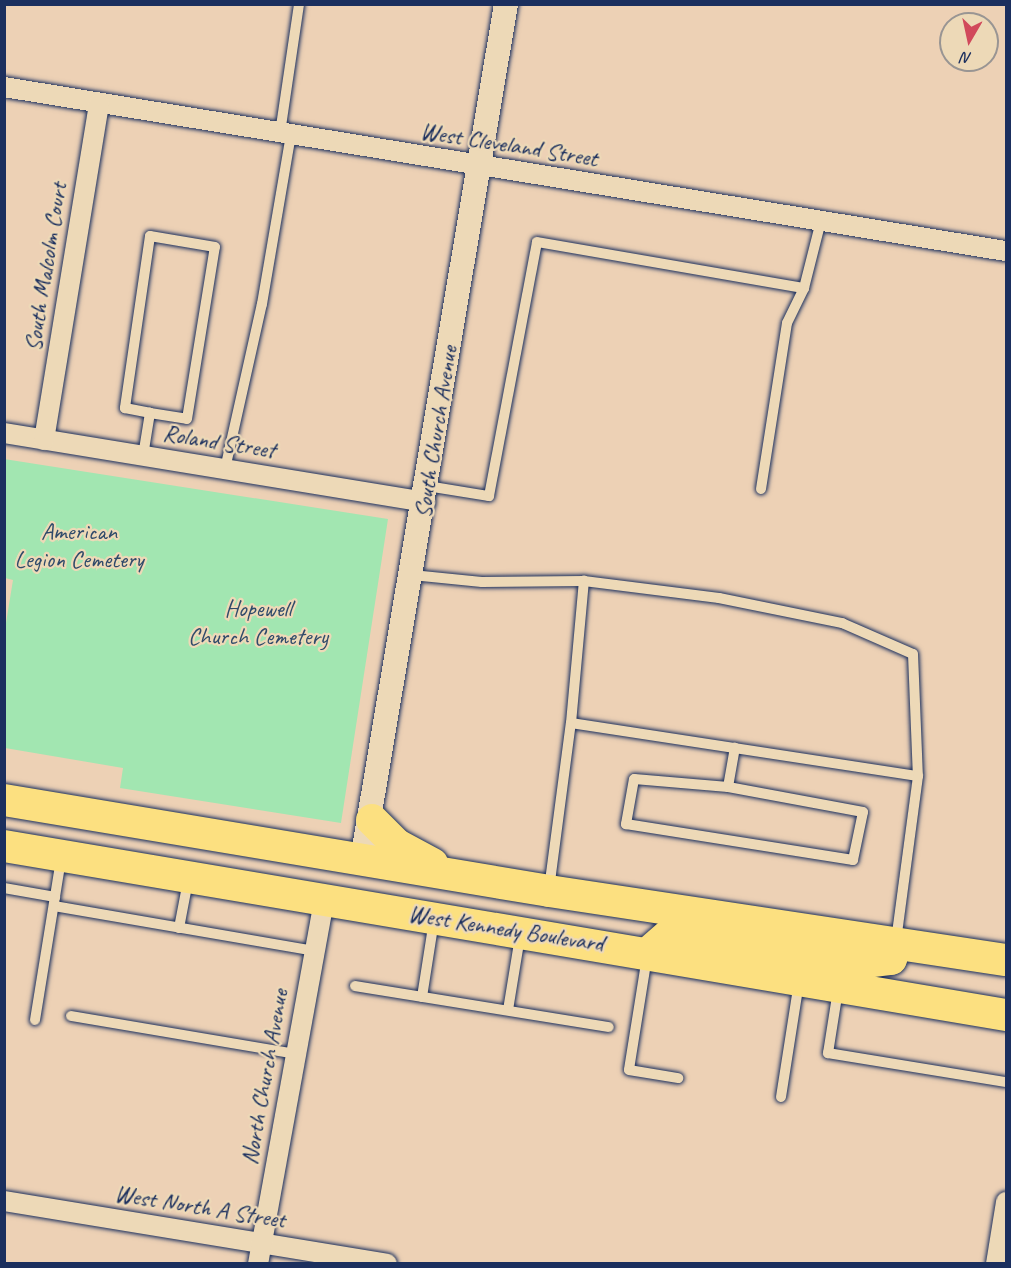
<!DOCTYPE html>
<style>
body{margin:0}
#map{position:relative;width:1011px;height:1268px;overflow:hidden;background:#edd1b5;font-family:Caveat,sans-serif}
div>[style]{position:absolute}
.green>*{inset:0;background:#a2e6b1}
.roads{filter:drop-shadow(0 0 2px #1b2f5e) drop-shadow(0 0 2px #1b2f5e)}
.service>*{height:10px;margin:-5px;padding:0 5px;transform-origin:5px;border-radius:5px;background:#edd9b7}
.minor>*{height:20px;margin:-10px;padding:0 10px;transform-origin:10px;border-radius:10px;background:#edd9b7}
.tertiary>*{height:24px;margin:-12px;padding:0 12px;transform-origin:12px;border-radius:12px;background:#edd9b7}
.primary>*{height:32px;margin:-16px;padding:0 16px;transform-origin:16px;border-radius:16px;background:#fce080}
span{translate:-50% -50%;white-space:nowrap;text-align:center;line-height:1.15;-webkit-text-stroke:4.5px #edd9b7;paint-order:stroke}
.street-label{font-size:24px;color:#1b2f5e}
.park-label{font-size:24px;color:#2f4a6a}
.frame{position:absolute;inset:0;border:6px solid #1b2f5e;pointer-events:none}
.north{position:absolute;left:939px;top:12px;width:60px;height:60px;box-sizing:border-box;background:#edd9b7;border:2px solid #999593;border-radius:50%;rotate:189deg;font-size:16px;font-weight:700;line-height:24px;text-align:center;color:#1b2f5e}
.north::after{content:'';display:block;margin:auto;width:21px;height:27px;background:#d1495b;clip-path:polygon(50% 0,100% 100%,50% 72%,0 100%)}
</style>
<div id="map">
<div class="green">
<i style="clip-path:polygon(4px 459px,388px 519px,341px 823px,120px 788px,123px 768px,5px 748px,5px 629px,13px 580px,5px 578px)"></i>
</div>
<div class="roads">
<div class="service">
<i style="left:280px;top:133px;width:130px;rotate:-81.6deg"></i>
<i style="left:143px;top:456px;width:44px;rotate:-80.8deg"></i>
<i style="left:150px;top:413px;width:37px;rotate:9deg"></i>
<i style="left:187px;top:419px;width:174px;rotate:-80.8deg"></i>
<i style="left:215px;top:247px;width:66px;rotate:-170.4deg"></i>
<i style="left:150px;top:236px;width:174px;rotate:98.3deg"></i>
<i style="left:125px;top:408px;width:25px;rotate:11deg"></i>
<i style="left:225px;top:469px;width:169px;rotate:-77.4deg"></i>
<i style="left:262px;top:304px;width:171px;rotate:-80.3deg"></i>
<i style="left:427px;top:486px;width:63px;rotate:9.2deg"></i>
<i style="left:489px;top:496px;width:258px;rotate:-79.3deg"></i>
<i style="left:537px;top:242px;width:271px;rotate:9.8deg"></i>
<i style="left:761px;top:489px;width:168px;rotate:-81.1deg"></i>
<i style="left:787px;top:323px;width:39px;rotate:-64deg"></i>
<i style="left:804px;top:288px;width:69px;rotate:-75.8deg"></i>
<i style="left:412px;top:575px;width:70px;rotate:5.7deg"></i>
<i style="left:482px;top:582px;width:102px;rotate:-0.6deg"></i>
<i style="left:571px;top:723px;width:143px;rotate:-84.8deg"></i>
<i style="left:584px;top:581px;width:136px;rotate:7.2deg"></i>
<i style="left:719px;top:598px;width:126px;rotate:11.5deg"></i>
<i style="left:842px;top:623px;width:77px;rotate:23.6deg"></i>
<i style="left:913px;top:654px;width:122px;rotate:87.7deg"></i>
<i style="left:728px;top:787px;width:94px;rotate:-175.1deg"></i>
<i style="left:634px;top:779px;width:46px;rotate:100.1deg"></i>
<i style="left:626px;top:824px;width:230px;rotate:9deg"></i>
<i style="left:853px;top:860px;width:49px;rotate:-78.2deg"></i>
<i style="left:863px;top:812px;width:137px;rotate:-169.5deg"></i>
<i style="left:728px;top:787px;width:40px;rotate:-80deg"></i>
<i style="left:4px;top:888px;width:52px;rotate:10deg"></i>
<i style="left:549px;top:889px;width:167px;rotate:-82.5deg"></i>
<i style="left:571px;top:723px;width:351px;rotate:8.7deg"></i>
<i style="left:918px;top:776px;width:166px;rotate:97.6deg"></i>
<i style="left:54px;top:906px;width:264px;rotate:9.8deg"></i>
<i style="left:179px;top:928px;width:48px;rotate:-79.2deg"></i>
<i style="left:647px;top:957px;width:114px;rotate:99.1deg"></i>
<i style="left:629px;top:1070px;width:50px;rotate:9.3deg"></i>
<i style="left:355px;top:986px;width:257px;rotate:9.2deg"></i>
<i style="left:838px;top:990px;width:64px;rotate:99deg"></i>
<i style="left:828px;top:1053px;width:180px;rotate:9.3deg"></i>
<i style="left:422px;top:997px;width:78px;rotate:-81.1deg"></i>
<i style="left:508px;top:1010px;width:74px;rotate:-80.7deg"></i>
<i style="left:71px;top:1016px;width:227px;rotate:9.6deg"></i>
<i style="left:35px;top:1020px;width:163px;rotate:-80.8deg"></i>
<i style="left:781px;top:1097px;width:116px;rotate:-81.1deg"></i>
</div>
<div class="minor">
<i style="left:4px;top:87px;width:1015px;rotate:9.3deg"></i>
<i style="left:4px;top:433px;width:427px;rotate:9.3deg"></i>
<i style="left:44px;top:440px;width:341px;rotate:-80.7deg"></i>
<i style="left:4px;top:1201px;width:388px;rotate:9.3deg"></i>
<i style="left:258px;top:1264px;width:370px;rotate:-79.7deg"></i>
<i style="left:996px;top:1264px;width:63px;rotate:-80.8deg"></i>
</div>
<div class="tertiary">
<i style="left:362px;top:860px;width:868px;rotate:-80.45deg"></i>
</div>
<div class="primary">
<i style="left:4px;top:800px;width:553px;rotate:9.48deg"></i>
<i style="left:549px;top:891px;width:462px;rotate:8.6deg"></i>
<i style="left:372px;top:820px;width:35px;rotate:45deg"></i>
<i style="left:397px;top:845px;width:40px;rotate:28deg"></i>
<i style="left:4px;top:846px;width:1016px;rotate:9.57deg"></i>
<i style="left:648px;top:953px;width:30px;rotate:-41deg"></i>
<i style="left:671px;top:933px;width:196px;rotate:8.5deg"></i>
<i style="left:865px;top:962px;width:26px;rotate:-7deg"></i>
<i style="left:891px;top:959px;width:16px;rotate:-72deg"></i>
</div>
</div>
<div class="street-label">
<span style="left:509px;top:145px;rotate:9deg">West Cleveland Street</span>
<span style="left:46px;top:267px;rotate:-81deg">South Malcolm Court</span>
<span style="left:436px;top:432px;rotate:-81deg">South Church Avenue</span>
<span style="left:219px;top:442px;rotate:9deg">Roland Street</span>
<span style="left:506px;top:929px;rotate:9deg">West Kennedy Boulevard</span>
<span style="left:265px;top:1077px;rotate:-80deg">North Church Avenue</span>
<span style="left:200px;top:1207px;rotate:9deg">West North A Street</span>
</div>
<div class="park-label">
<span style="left:79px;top:546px">American<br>Legion Cemetery</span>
<span style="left:258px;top:623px">Hopewell<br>Church Cemetery</span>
</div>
<div class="frame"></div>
<div class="north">N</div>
</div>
